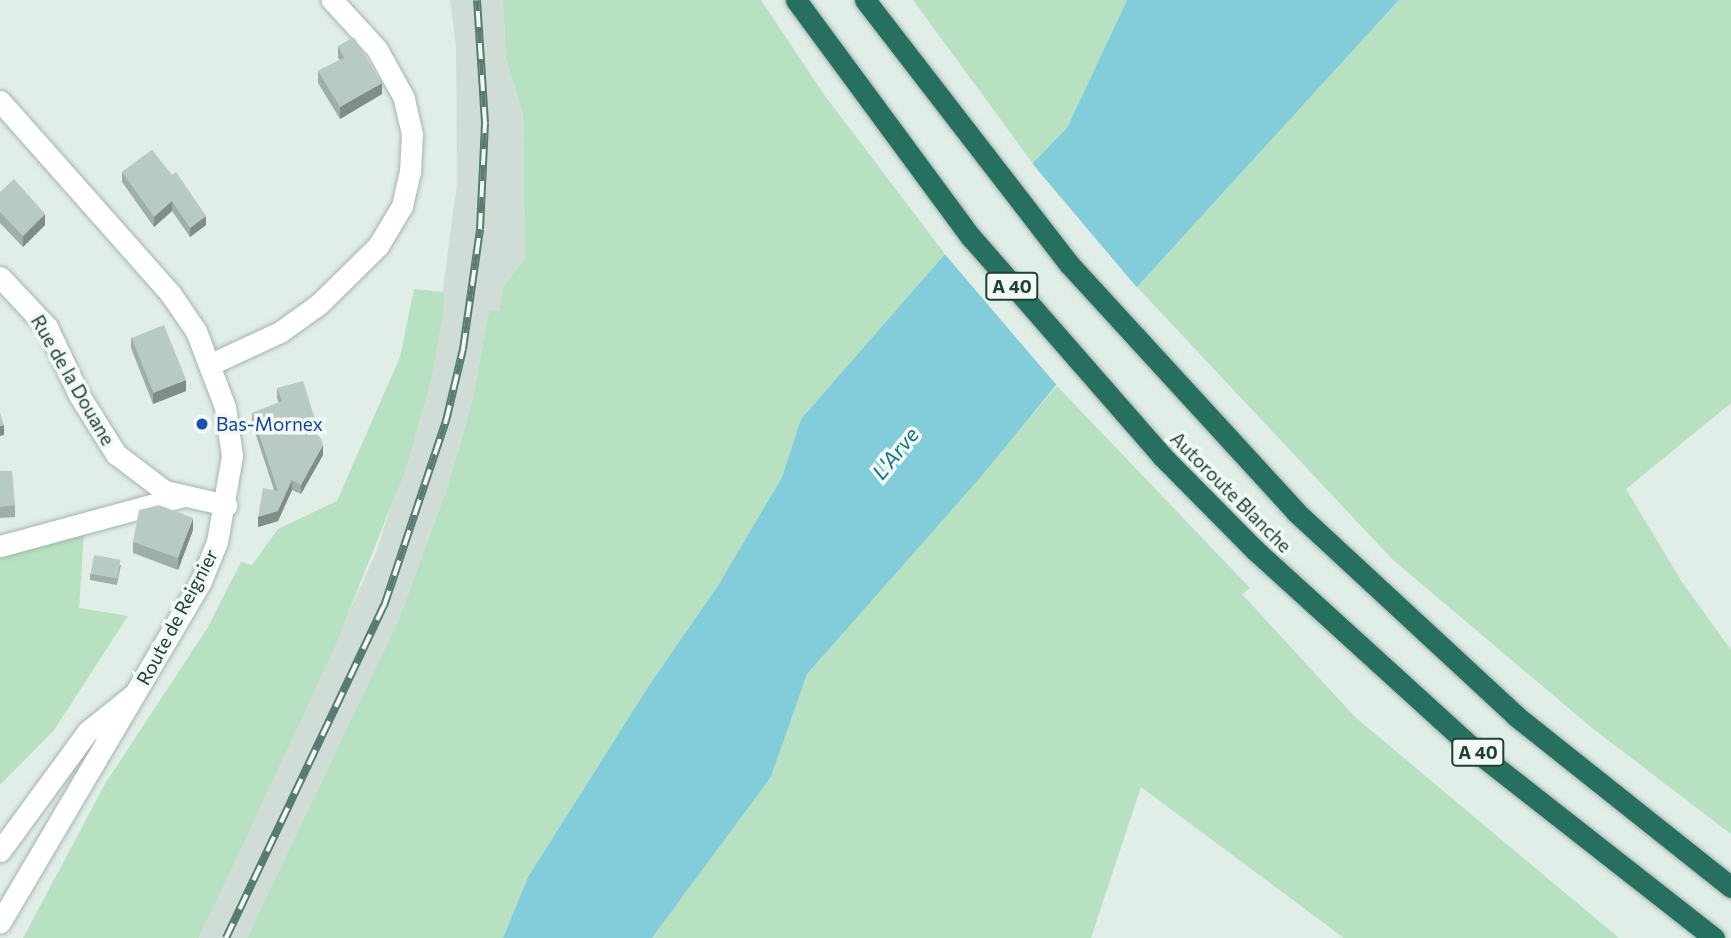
<!DOCTYPE html>
<style>
body{margin:0}
#map{position:relative;width:1731px;height:938px;overflow:hidden;background:#e1ede7;font-family:Commissioner,sans-serif}
div>[style]{position:absolute}
.built>*{inset:0;background:#cfddd6}
.green>*{inset:0;background:#b7e1c1}
.water>*{inset:0;background:#82cdd9}
.pier>*{inset:0;background:#e1ede7}
.roads{filter:drop-shadow(0 0 2px #a3b6ae) drop-shadow(0 0 2px #a3b6ae)}
.minor>*{height:21px;margin:-10.5px;padding:0 10.5px;transform-origin:10.5px;border-radius:10.5px;background:#fff}
.secondary>*{height:21px;margin:-10.5px;padding:0 10.5px;transform-origin:10.5px;border-radius:10.5px;background:#fff}
.motorway>*{height:21px;margin:-10.5px;padding:0 10.5px;transform-origin:10.5px;border-radius:10.5px;background:#277060}
.rail>*{height:8px;margin-top:-4px;transform-origin:0;background:repeating-linear-gradient(90deg,#f2f9f5 0 16px,#597c72 0 32px);box-sizing:border-box;border-block:2px solid #597c72}
.wall>*{inset:0;background:#9eafa8}
.shaded-wall>*{inset:0;background:#818e88}
.building>*{inset:0;background:#b8cbc3;transform-origin:0 0}
.dots>*{width:19px;height:19px;translate:-50% -50%;box-sizing:border-box;border:4px solid #f2f9f5;border-radius:50%}
span{translate:-50% -50%;white-space:nowrap;text-align:center;line-height:1.15;-webkit-text-stroke:7px #f2f9f5;paint-order:stroke}
.shield-label span{padding:2px 5px;background:#f2f9f5;border:2px solid;border-radius:5px;-webkit-text-stroke-width:0}
.shield-label{font-size:18px;color:#1f4036;font-weight:700}
.street-label{font-size:19px;color:#1f4036}
.transit-label{font-size:19px;color:#164399}
.left{translate:0 -50%;text-align:left}
.water-label{font-size:21px;color:#117283;font-style:italic}
</style>
<div id="map">
<div class="built">
<i style="clip-path:polygon(450px 0,503px 0,506px 59px,523px 114px,525px 259px,503px 287px,499px 312px,489px 310px,473px 399px,448px 486px,399px 619px,247px 938px,199px 938px,376px 553px,431px 380px,457px 183px,456px 46px)"></i>
</div>
<div class="green">
<i style="clip-path:polygon(503px 0,761px 0,825px 96px,945px 254px,801px 419px,782px 477px,719px 584px,648px 687px,528px 877px,503px 938px,247px 938px,399px 619px,448px 486px,473px 399px,489px 310px,499px 311px,503px 287px,525px 259px,523px 114px,506px 59px)"></i>
<i style="clip-path:polygon(913px 0,1127px 0,1067px 128px,1034px 165px)"></i>
<i style="clip-path:polygon(1399px 0,1731px 0,1731px 403px,1626px 489px,1682px 582px,1731px 650px,1731px 834px,1592px 728px,1392px 559px,1137px 287px)"></i>
<i style="clip-path:polygon(414px 289px,443px 292px,445px 300px,431px 380px,405px 471px,333px 651px,199px 938px,23px 938px,105px 784px,208px 627px,241px 562px,252px 565px,278px 529px,337px 501px,400px 357px)"></i>
<i style="clip-path:polygon(1057px 386px,1250px 588px,1242px 594px,1355px 717px,1619px 938px,1344px 938px,1141px 787px,1091px 938px,652px 938px,771px 777px,807px 674px)"></i>
<i style="clip-path:polygon(84px 534px,79px 608px,128px 616px,54px 730px,0 785px,0 558px)"></i>
</div>
<div class="water">
<i style="clip-path:polygon(1127px 0,1399px 0,1137px 287px,978px 480px,807px 674px,771px 777px,652px 938px,503px 938px,528px 877px,648px 687px,719px 584px,782px 477px,801px 419px,945px 254px,1067px 128px)"></i>
</div>
<div class="pier">
<i style="clip-path:polygon(1031px 162px,1139px 290px,1059px 388px,943px 252px)"></i>
</div>
<div class="roads">
<div class="minor">
<i style="left:211px;top:364px;width:76px;rotate:-24.9deg"></i>
<i style="left:280px;top:332px;width:48px;rotate:-35.7deg"></i>
<i style="left:319px;top:304px;width:83px;rotate:-44.5deg"></i>
<i style="left:378px;top:246px;width:47px;rotate:-59deg"></i>
<i style="left:402px;top:206px;width:35px;rotate:-77deg"></i>
<i style="left:410px;top:172px;width:38px;rotate:-87deg"></i>
<i style="left:412px;top:134px;width:37px;rotate:-103deg"></i>
<i style="left:404px;top:98px;width:56px;rotate:-118.9deg"></i>
<i style="left:377px;top:49px;width:67px;rotate:-132.6deg"></i>
<i style="left:0;top:546px;width:191px;rotate:-15.2deg"></i>
<i style="left:0;top:851px;width:147px;rotate:-53.8deg"></i>
<i style="left:87px;top:732px;width:59px;rotate:-38.8deg"></i>
</div>
<div class="secondary">
<i style="left:0;top:101px;width:256px;rotate:48.5deg"></i>
<i style="left:170px;top:293px;width:46px;rotate:55.6deg"></i>
<i style="left:196px;top:331px;width:81px;rotate:69.1deg"></i>
<i style="left:225px;top:407px;width:49px;rotate:81.9deg"></i>
<i style="left:232px;top:456px;width:87px;rotate:99.9deg"></i>
<i style="left:217px;top:542px;width:44px;rotate:112.5deg"></i>
<i style="left:200px;top:583px;width:394px;rotate:120.5deg"></i>
<i style="left:0;top:277px;width:69px;rotate:46.8deg"></i>
<i style="left:47px;top:327px;width:75px;rotate:64.8deg"></i>
<i style="left:79px;top:395px;width:70px;rotate:57.9deg"></i>
<i style="left:116px;top:454px;width:61px;rotate:37.1deg"></i>
<i style="left:165px;top:491px;width:63px;rotate:12.9deg"></i>
</div>
<div class="motorway">
<i style="left:796px;top:0;width:295px;rotate:53.6deg"></i>
<i style="left:971px;top:237px;width:291px;rotate:48.9deg"></i>
<i style="left:1162px;top:456px;width:132px;rotate:45.3deg"></i>
<i style="left:1255px;top:550px;width:302px;rotate:42.3deg"></i>
<i style="left:1478px;top:753px;width:300px;rotate:38.1deg"></i>
<i style="left:865px;top:0;width:334px;rotate:52.3deg"></i>
<i style="left:1069px;top:264px;width:336px;rotate:47.5deg"></i>
<i style="left:1296px;top:512px;width:300px;rotate:42.8deg"></i>
<i style="left:1516px;top:716px;width:275px;rotate:38.5deg"></i>
</div>
</div>
<div class="rail">
<i style="left:226px;top:938px;width:368px;rotate:-64.6deg"></i>
<i style="left:384px;top:606px;width:195px;rotate:-71.5deg"></i>
<i style="left:446px;top:421px;width:74px;rotate:-76.7deg"></i>
<i style="left:463px;top:349px;width:121px;rotate:-81.9deg"></i>
<i style="left:480px;top:229px;width:106px;rotate:-87.3deg"></i>
<i style="left:485px;top:123px;width:123px;rotate:-93.7deg"></i>
</div>
<div class="wall">
<i style="clip-path:polygon(338px 46px,382px 94px,340px 119px,318px 83px,318px 71px,340px 60px,338px 58px)"></i>
<i style="clip-path:polygon(152px 150px,206px 225px,190px 237px,172px 211px,154px 227px,122px 182px,122px 172px)"></i>
<i style="clip-path:polygon(0 192px,45px 225px,23px 247px,0 223px)"></i>
<i style="clip-path:polygon(131px 337px,186px 391px,153px 404px,131px 348px)"></i>
<i style="clip-path:polygon(277px 388px,323px 455px,301px 494px,292px 490px,278px 521px,258px 527px,274px 490px,252px 423px,252px 413px,279px 403px,277px 398px)"></i>
<i style="clip-path:polygon(0 471px,15px 505px,15px 517px,0 518px)"></i>
<i style="clip-path:polygon(193px 530px,178px 570px,133px 553px,133px 542px)"></i>
<i style="clip-path:polygon(121px 565px,117px 585px,90px 580px,90px 574px)"></i>
</div>
<div class="shaded-wall">
<i style="clip-path:polygon(382px 83px,382px 94px,340px 119px,340px 107px)"></i>
<i style="clip-path:polygon(172px 201px,172px 211px,154px 227px,154px 217px)"></i>
<i style="clip-path:polygon(45px 214px,45px 225px,23px 247px,23px 236px)"></i>
<i style="clip-path:polygon(206px 216px,206px 225px,190px 237px,190px 228px)"></i>
<i style="clip-path:polygon(186px 380px,186px 391px,153px 404px,153px 393px)"></i>
<i style="clip-path:polygon(4px 425px,4px 435px,0 436px,0 426px)"></i>
<i style="clip-path:polygon(323px 445px,323px 455px,301px 494px,301px 485px)"></i>
<i style="clip-path:polygon(292px 480px,292px 490px,278px 521px,258px 527px,258px 517px)"></i>
<i style="clip-path:polygon(193px 518px,193px 530px,178px 570px,178px 558px)"></i>
</div>
<div class="building">
<i style="clip-path:polygon(354px 37px,382px 83px,340px 107px,318px 71px,344px 58px,338px 46px)"></i>
<i style="clip-path:polygon(152px 150px,172px 175px,176px 172px,206px 216px,190px 228px,172px 201px,154px 217px,122px 172px)"></i>
<i style="clip-path:polygon(14px 179px,45px 214px,23px 236px,0 212px,0 192px)"></i>
<i style="left:164px;top:325px;width:59px;height:35px;rotate:68deg"></i>
<i style="clip-path:polygon(303px 381px,323px 445px,301px 485px,292px 480px,278px 511px,258px 517px,263px 488px,278px 491px,252px 413px,282px 401px,277px 388px)"></i>
<i style="clip-path:polygon(0 413px,4px 425px,0 426px)"></i>
<i style="clip-path:polygon(0 471px,12px 471px,15px 505px,0 507px)"></i>
<i style="clip-path:polygon(159px 505px,193px 518px,178px 558px,133px 542px,139px 510px)"></i>
<i style="left:94px;top:555px;width:27px;height:19px;rotate:10deg"></i>
</div>
<div class="dots">
<i style="left:202px;top:424px;background:#1a4fb4"></i>
</div>
<div class="shield-label">
<span style="left:1012px;top:286px">A 40</span>
<span style="left:1478px;top:752px">A 40</span>
</div>
<div class="street-label">
<span style="left:73px;top:380px;rotate:60deg">Rue de la Douane</span>
<span style="left:1231px;top:492px;rotate:45deg">Autoroute Blanche</span>
<span style="left:177px;top:617px;rotate:-62deg">Route de Reignier</span>
</div>
<div class="transit-label">
<span class="left" style="left:216px;top:424px">Bas-Mornex</span>
</div>
<div class="water-label">
<span style="left:895px;top:453px;rotate:-51deg">L'Arve</span>
</div>
</div>
